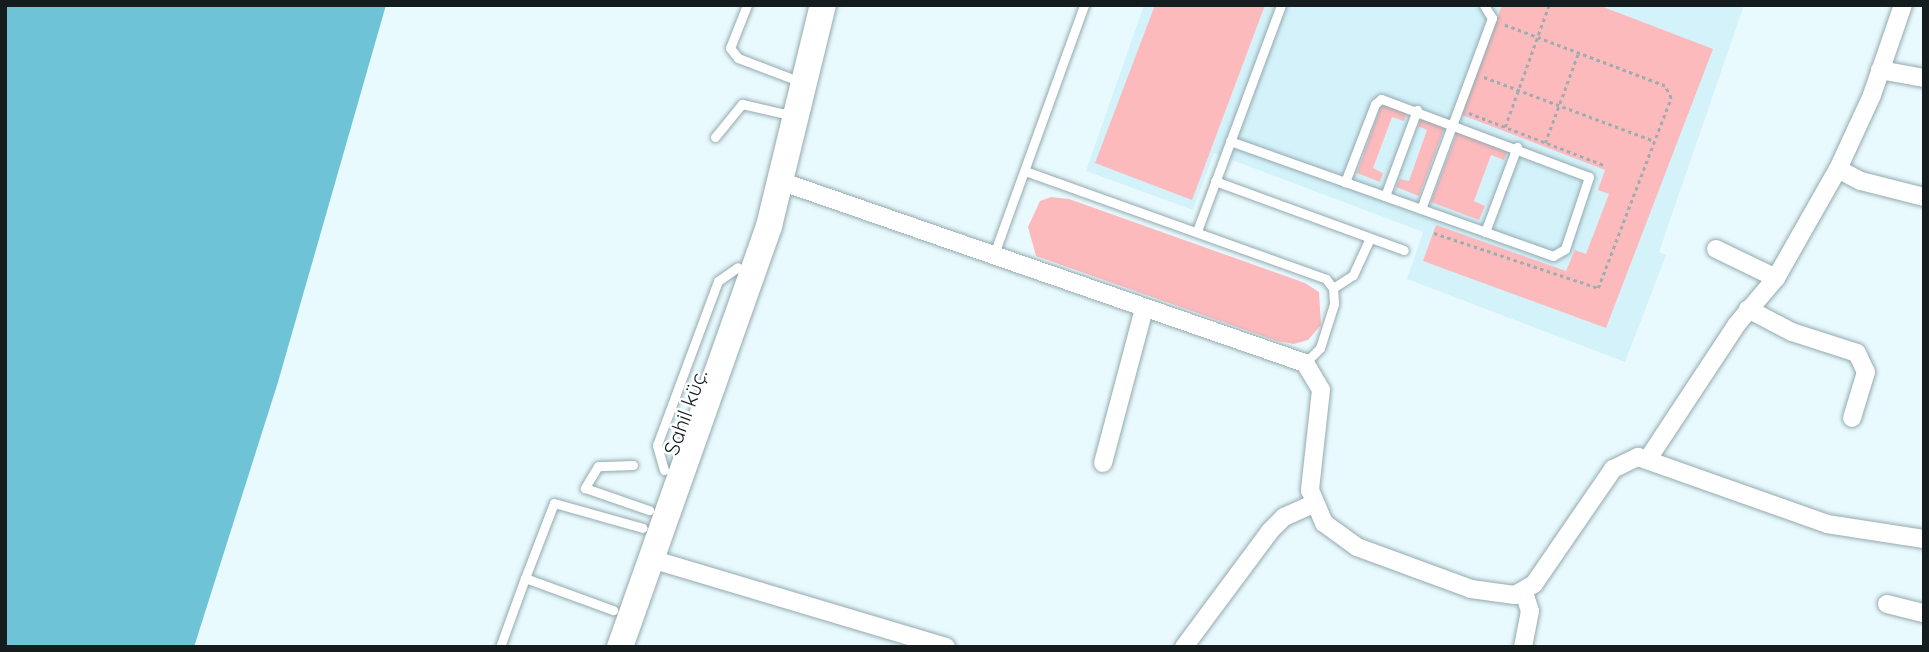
<!DOCTYPE html>
<meta charset="utf-8">
<style>
body{margin:0}
#map{position:relative;width:1929px;height:652px;overflow:hidden;background:#e8fafe;font-family:Quicksand,sans-serif}
div>[style]{position:absolute}
.built>*{inset:0;background:#d3f2fa}
.green>*{inset:0;background:#fdbabd}
.water>*{inset:0;background:#6fc3d6}
.path>*{height:2.5px;margin-top:-1.25px;transform-origin:0;background:repeating-linear-gradient(90deg,#9eadb0 0 3.5px,transparent 0 7px)}
.roads{filter:drop-shadow(0 0 2px #94a9ae) drop-shadow(0 0 2px #94a9ae)}
.lane>*{height:9px;margin:-4.5px;padding:0 4.5px;transform-origin:4.5px;border-radius:4.5px;background:#fff}
.street>*{height:18px;margin:-9px;padding:0 9px;transform-origin:9px;border-radius:9px;background:#fff}
.primary>*{height:26px;margin:-13px;padding:0 13px;transform-origin:13px;border-radius:13px;background:#fff}
span{translate:-50% -50%;white-space:nowrap;text-align:center;line-height:1.15;-webkit-text-stroke:5px #fff;paint-order:stroke}
.street-label{font-size:21px;color:#141c1e}
.frame{position:absolute;inset:0;border:7px solid #141c1e;pointer-events:none}
</style>
<div id="map">
<div class="built">
<i style="clip-path:polygon(1144px 5px,1744px 5px,1659px 252px,1666px 255px,1625px 362px,1407px 279px,1423px 232px,1214px 153px,1193px 210px,1086px 171px)"></i>
</div>
<div class="green">
<i style="clip-path:polygon(1155px 5px,1265px 5px,1192px 200px,1095px 163px)"></i>
<i style="clip-path:polygon(1502px 5px,1598px 5px,1713px 49px,1606px 328px,1423px 261px,1436px 225px,1566px 271px,1575px 250px,1586px 254px,1609px 194px,1598px 190px,1605px 170px,1462px 115px)"></i>
<i style="clip-path:polygon(1382px 103px,1407px 112px,1404px 121px,1392px 117px,1373px 168px,1383px 173px,1380px 182px,1357px 173px)"></i>
<i style="clip-path:polygon(1422px 118px,1445px 126px,1419px 196px,1396px 187px,1400px 179px,1409px 181px,1427px 130px,1418px 126px)"></i>
<i style="clip-path:polygon(1458px 130px,1508px 149px,1504px 160px,1491px 155px,1474px 201px,1485px 206px,1479px 220px,1431px 202px)"></i>
<i style="clip-path:polygon(1051px 197px,1069px 199px,1305px 283px,1319px 292px,1321px 325px,1308px 340px,1294px 344px,1277px 341px,1036px 256px,1028px 227px,1040px 201px)"></i>
</div>
<div class="water">
<i style="clip-path:polygon(5px 5px,386px 5px,278px 382px,194px 647px,5px 647px)"></i>
</div>
<div class="path">
<i style="left:1484px;top:77px;width:182px;rotate:20.6deg"></i>
<i style="left:1469px;top:113px;width:145px;rotate:21.1deg"></i>
<i style="left:1505px;top:127px;width:130px;rotate:-70.2deg"></i>
<i style="left:1545px;top:143px;width:95px;rotate:-69.7deg"></i>
<i style="left:1434px;top:233px;width:173px;rotate:18.5deg"></i>
<i style="left:1598px;top:288px;width:204px;rotate:-69deg"></i>
<i style="left:1671px;top:98px;width:13px;rotate:-117deg"></i>
<i style="left:1665px;top:86px;width:174px;rotate:-159.2deg"></i>
</div>
<div class="roads">
<div class="lane">
<i style="left:747px;top:5px;width:46px;rotate:111.6deg"></i>
<i style="left:730px;top:48px;width:13px;rotate:51deg"></i>
<i style="left:738px;top:58px;width:67px;rotate:20.9deg"></i>
<i style="left:715px;top:137px;width:43px;rotate:-50.7deg"></i>
<i style="left:742px;top:104px;width:53px;rotate:13deg"></i>
<i style="left:1230px;top:141px;width:343px;rotate:19.6deg"></i>
<i style="left:1553px;top:256px;width:14px;rotate:-30deg"></i>
<i style="left:1565px;top:249px;width:76px;rotate:-71.6deg"></i>
<i style="left:1589px;top:177px;width:222px;rotate:-159.4deg"></i>
<i style="left:1381px;top:99px;width:8px;rotate:140deg"></i>
<i style="left:1375px;top:104px;width:84px;rotate:111deg"></i>
<i style="left:1025px;top:171px;width:320px;rotate:19.7deg"></i>
<i style="left:1326px;top:279px;width:11px;rotate:52deg"></i>
<i style="left:1333px;top:288px;width:16px;rotate:86deg"></i>
<i style="left:1334px;top:304px;width:46px;rotate:107.7deg"></i>
<i style="left:1320px;top:348px;width:21px;rotate:135deg"></i>
<i style="left:1215px;top:181px;width:201px;rotate:20.1deg"></i>
<i style="left:1385px;top:196px;width:92px;rotate:-69.6deg"></i>
<i style="left:1421px;top:209px;width:204px;rotate:-69.6deg"></i>
<i style="left:1492px;top:18px;width:15px;rotate:-122deg"></i>
<i style="left:1197px;top:231px;width:241px;rotate:-69.6deg"></i>
<i style="left:1485px;top:232px;width:91px;rotate:-69.4deg"></i>
<i style="left:994px;top:254px;width:265px;rotate:-70.1deg"></i>
<i style="left:1333px;top:288px;width:24px;rotate:-33deg"></i>
<i style="left:1353px;top:275px;width:41px;rotate:-65.3deg"></i>
<i style="left:633px;top:465px;width:35px;rotate:178deg"></i>
<i style="left:598px;top:466px;width:26px;rotate:121deg"></i>
<i style="left:585px;top:488px;width:68px;rotate:19deg"></i>
<i style="left:664px;top:470px;width:26px;rotate:-106deg"></i>
<i style="left:657px;top:445px;width:175px;rotate:-69.6deg"></i>
<i style="left:718px;top:281px;width:24px;rotate:-35deg"></i>
<i style="left:525px;top:578px;width:80px;rotate:-68.9deg"></i>
<i style="left:554px;top:503px;width:92px;rotate:15.7deg"></i>
<i style="left:500px;top:647px;width:73px;rotate:-70.1deg"></i>
<i style="left:525px;top:578px;width:94px;rotate:20deg"></i>
</div>
<div class="street">
<i style="left:1880px;top:70px;width:45px;rotate:10.3deg"></i>
<i style="left:1838px;top:169px;width:26px;rotate:28deg"></i>
<i style="left:1861px;top:181px;width:65px;rotate:14.3deg"></i>
<i style="left:777px;top:180px;width:559px;rotate:19.12deg"></i>
<i style="left:1305px;top:363px;width:31px;rotate:59deg"></i>
<i style="left:1321px;top:390px;width:101px;rotate:96.3deg"></i>
<i style="left:1310px;top:490px;width:36px;rotate:67deg"></i>
<i style="left:1324px;top:523px;width:41px;rotate:36deg"></i>
<i style="left:1357px;top:547px;width:121px;rotate:20.2deg"></i>
<i style="left:1471px;top:589px;width:44px;rotate:7.8deg"></i>
<i style="left:1515px;top:595px;width:22px;rotate:-30deg"></i>
<i style="left:1534px;top:584px;width:140px;rotate:-55.5deg"></i>
<i style="left:1613px;top:469px;width:28px;rotate:-26deg"></i>
<i style="left:1638px;top:457px;width:201px;rotate:19.5deg"></i>
<i style="left:1827px;top:524px;width:98px;rotate:8.8deg"></i>
<i style="left:1716px;top:249px;width:67px;rotate:25.8deg"></i>
<i style="left:1748px;top:309px;width:50px;rotate:27.6deg"></i>
<i style="left:1792px;top:332px;width:68px;rotate:17.9deg"></i>
<i style="left:1857px;top:353px;width:21px;rotate:65deg"></i>
<i style="left:1866px;top:372px;width:48px;rotate:106.9deg"></i>
<i style="left:1648px;top:459px;width:162px;rotate:-56.6deg"></i>
<i style="left:1737px;top:324px;width:60px;rotate:-49.7deg"></i>
<i style="left:1776px;top:278px;width:125px;rotate:-60.4deg"></i>
<i style="left:1838px;top:169px;width:81px;rotate:-65.3deg"></i>
<i style="left:1872px;top:95px;width:95px;rotate:-71deg"></i>
<i style="left:1103px;top:463px;width:159px;rotate:-75.1deg"></i>
<i style="left:651px;top:559px;width:308px;rotate:16.6deg"></i>
<i style="left:1887px;top:604px;width:38px;rotate:14deg"></i>
<i style="left:1184px;top:647px;width:144px;rotate:-53.4deg"></i>
<i style="left:1270px;top:531px;width:20px;rotate:-45deg"></i>
<i style="left:1284px;top:517px;width:32px;rotate:-24deg"></i>
<i style="left:1523px;top:647px;width:37px;rotate:-79deg"></i>
<i style="left:1530px;top:611px;width:20px;rotate:-108deg"></i>
</div>
<div class="primary">
<i style="left:620px;top:647px;width:447px;rotate:-70.5deg"></i>
<i style="left:769px;top:226px;width:228px;rotate:-76.3deg"></i>
</div>
</div>
<div class="street-label">
<span style="left:685px;top:412px;rotate:-70deg">Sahil küç.</span>
</div>
<div class="frame"></div>
</div>
